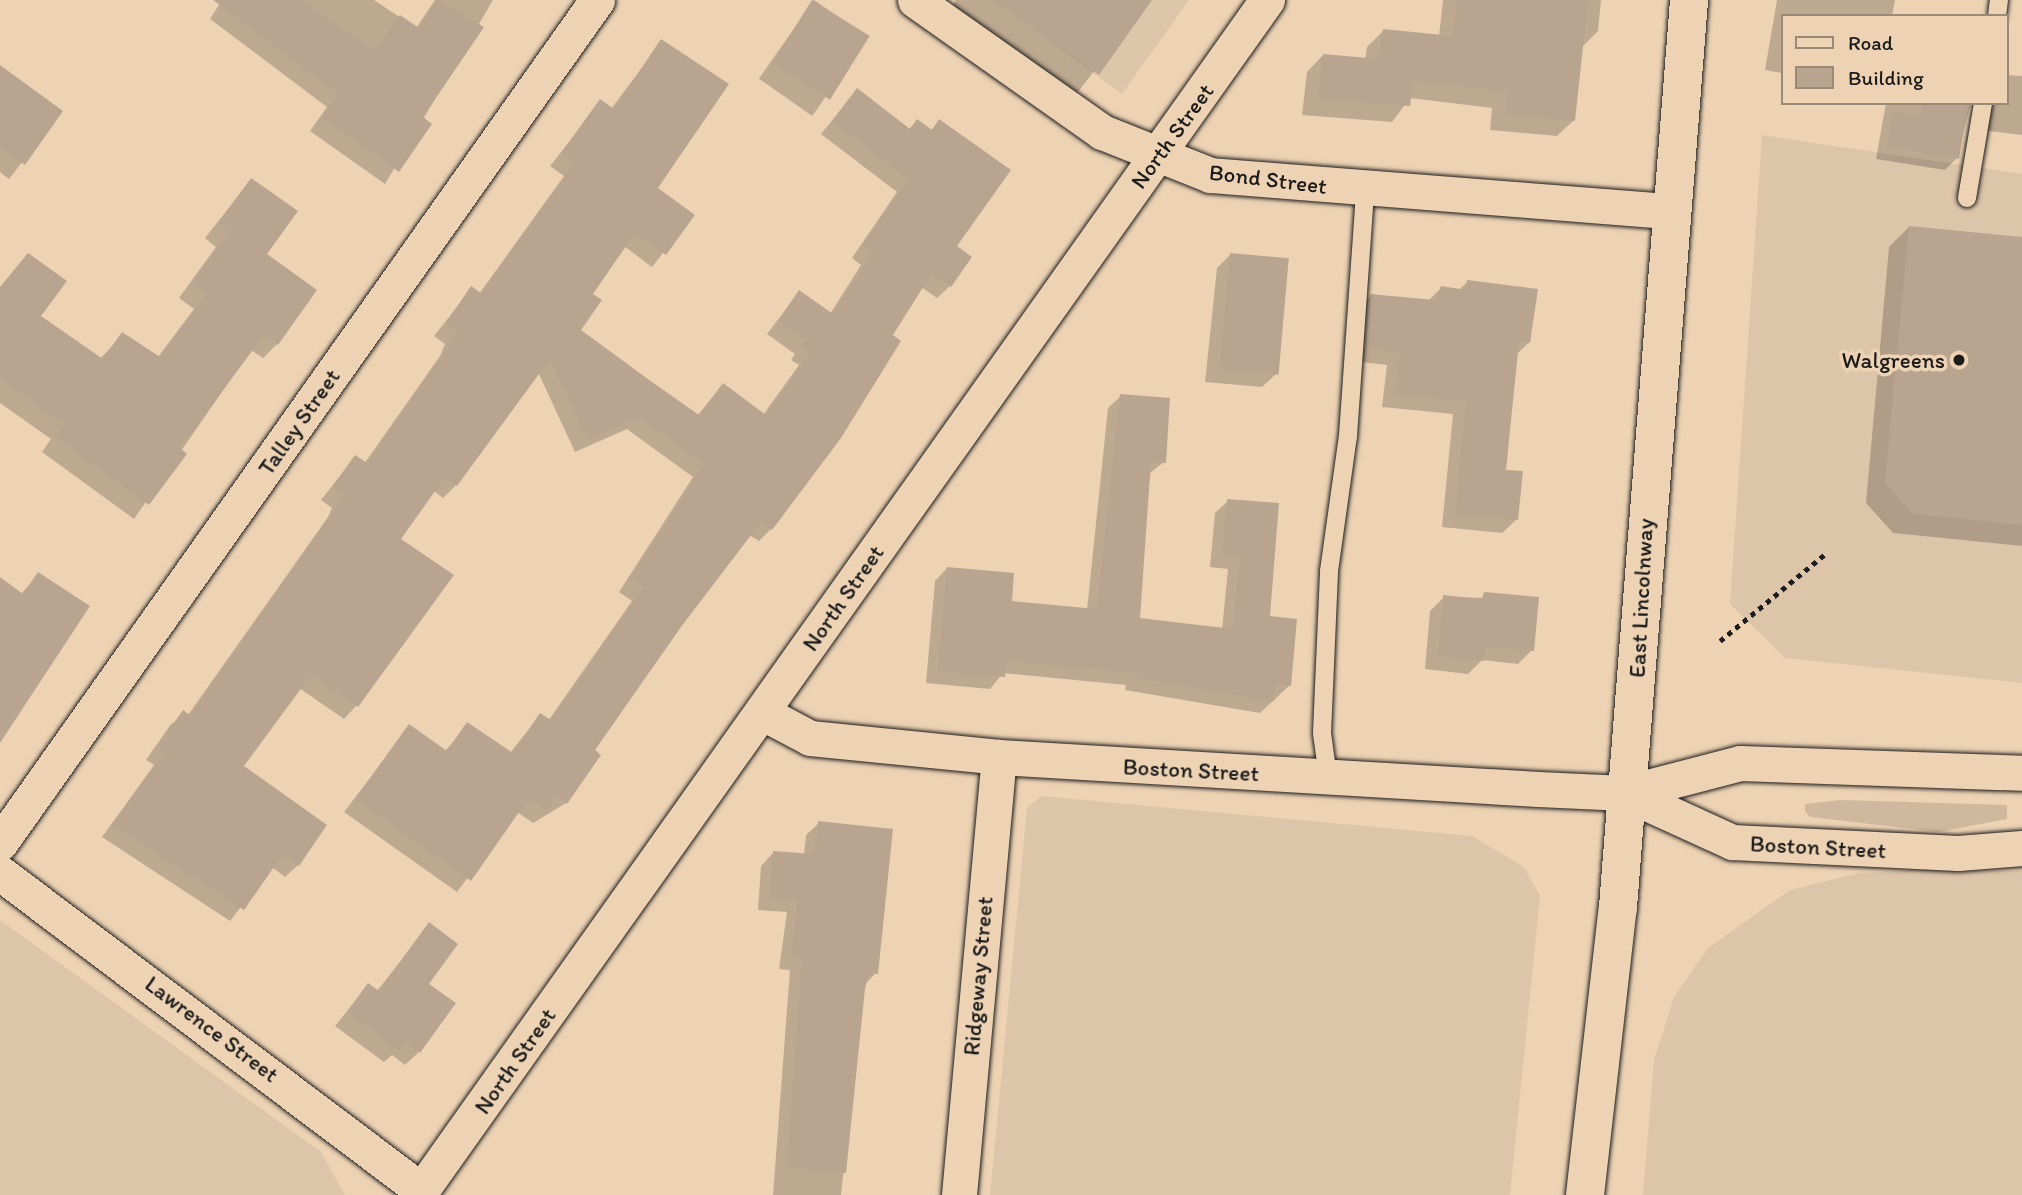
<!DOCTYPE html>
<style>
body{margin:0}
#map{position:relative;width:2022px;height:1195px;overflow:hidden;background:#edd3b4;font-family:Itim,sans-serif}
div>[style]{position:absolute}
.built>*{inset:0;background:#ddc5a9}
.green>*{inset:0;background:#cfb89e}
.shadow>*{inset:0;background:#0003;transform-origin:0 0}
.building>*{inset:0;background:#b9a58f;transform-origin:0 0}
.path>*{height:4.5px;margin-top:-2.25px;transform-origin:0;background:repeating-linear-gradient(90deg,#1c1c1c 0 5px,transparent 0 10px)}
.roads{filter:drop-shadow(0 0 2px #1c1c1c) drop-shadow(0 0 2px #1c1c1c)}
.lane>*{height:18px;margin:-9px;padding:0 9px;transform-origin:9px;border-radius:9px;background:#edd3b4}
.street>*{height:35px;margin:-17.5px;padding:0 17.5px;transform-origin:17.5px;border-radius:17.5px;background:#edd3b4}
.primary>*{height:38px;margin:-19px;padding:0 19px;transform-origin:19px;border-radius:19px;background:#edd3b4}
.dots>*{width:19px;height:19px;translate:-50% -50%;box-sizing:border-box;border:4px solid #edd3b4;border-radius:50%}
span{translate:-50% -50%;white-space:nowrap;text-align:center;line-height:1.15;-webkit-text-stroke:7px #edd3b4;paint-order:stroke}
.street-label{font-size:23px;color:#1c1c1c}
.poi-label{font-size:23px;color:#1c1c1c}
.right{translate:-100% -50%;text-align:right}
.legend{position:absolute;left:1781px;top:14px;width:228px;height:91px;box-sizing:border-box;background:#edd3b4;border:2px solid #998a77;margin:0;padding:9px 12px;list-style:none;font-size:21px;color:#1c1c1c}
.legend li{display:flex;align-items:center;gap:14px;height:35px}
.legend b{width:35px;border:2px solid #998a77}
</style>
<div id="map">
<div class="built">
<i style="clip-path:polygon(995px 0,1189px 0,1122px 94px)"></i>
<i style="clip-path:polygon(1762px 135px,2022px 174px,2022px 683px,1785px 658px,1730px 604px)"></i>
<i style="clip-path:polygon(1041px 796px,1472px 836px,1524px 867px,1540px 896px,1510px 1195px,990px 1195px,1027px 808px)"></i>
<i style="clip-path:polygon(1924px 870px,2022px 871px,2022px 1195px,1643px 1195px,1654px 1060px,1674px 997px,1708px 948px,1790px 890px,1859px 873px)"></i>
<i style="clip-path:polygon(0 920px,321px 1152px,345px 1195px,0 1195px)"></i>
</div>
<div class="green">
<i style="clip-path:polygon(1841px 800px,2007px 805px,2007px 819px,1939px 832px,1810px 817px,1805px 811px,1805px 804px)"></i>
</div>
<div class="shadow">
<i style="clip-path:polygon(222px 0,374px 0,416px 28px,435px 0,493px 0,385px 184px,310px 131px,327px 107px,210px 19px)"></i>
<i style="left:814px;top:0;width:65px;height:96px;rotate:35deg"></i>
<i style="clip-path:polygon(956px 0,1150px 0,1077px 93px,953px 5px)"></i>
<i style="clip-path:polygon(1443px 0,1601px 0,1598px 31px,1581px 48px,1574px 120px,1557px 136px,1490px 130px,1492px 108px,1410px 98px,1392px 122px,1302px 115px,1307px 72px,1323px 55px,1365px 60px,1367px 47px,1383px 31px,1439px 36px)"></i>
<i style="clip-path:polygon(1777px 0,1895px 0,1892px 16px,1782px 16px,1782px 73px,1765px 70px)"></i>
<i style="clip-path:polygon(662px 41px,655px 188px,693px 215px,652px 267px,624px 246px,590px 294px,579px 330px,697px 416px,723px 385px,763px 415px,799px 365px,791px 360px,795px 354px,767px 334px,799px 292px,830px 314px,861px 265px,852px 258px,897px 192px,821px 134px,857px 90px,908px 130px,917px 121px,930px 131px,940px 121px,955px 247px,950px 286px,937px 298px,921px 287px,771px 529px,759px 541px,749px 535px,680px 626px,592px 751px,566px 803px,533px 823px,517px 812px,457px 892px,344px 812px,410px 726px,445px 751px,468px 725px,510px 753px,540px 715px,548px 721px,632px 601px,619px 592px,693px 477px,627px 429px,575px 452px,538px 372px,456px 485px,443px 498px,434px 491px,399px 540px,452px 576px,356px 706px,344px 719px,299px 688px,241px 766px,298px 865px,285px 877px,272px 867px,230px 921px,102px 837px,154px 765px,146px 760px,171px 724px,188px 715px,328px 517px,332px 508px,321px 500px,355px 457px,364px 464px,440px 356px,445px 344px,434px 336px,472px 288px,479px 294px,564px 176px,550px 166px,601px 102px,611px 109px)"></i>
<i style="clip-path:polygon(0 67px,61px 112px,9px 179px,0 172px)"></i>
<i style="clip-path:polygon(2006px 75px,2022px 76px,2022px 135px,1981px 130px,1982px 112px,1972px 103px,2006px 103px)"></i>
<i style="clip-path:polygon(1886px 103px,1971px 103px,1957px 158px,1945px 170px,1876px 159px)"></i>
<i style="clip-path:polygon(251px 180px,277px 344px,263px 358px,251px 350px,134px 519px,42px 452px,51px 439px,0 403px,0 288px,28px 255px,39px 316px,100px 359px,123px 334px,158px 357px,194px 309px,179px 298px,216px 247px,205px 238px)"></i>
<i style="clip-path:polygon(1909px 227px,2022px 239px,2022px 546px,1893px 533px,1866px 503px,1889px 247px)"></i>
<i style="clip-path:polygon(1230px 255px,1276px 374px,1262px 387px,1205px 382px,1217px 268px)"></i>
<i style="clip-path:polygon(1467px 282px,1529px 342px,1516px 355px,1504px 471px,1516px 520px,1502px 533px,1442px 527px,1453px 414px,1382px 407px,1387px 365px,1353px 361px,1357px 310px,1371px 296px,1428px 301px,1441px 288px,1459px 290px)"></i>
<i style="clip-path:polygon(1121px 396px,1164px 462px,1149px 474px,1138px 619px,1222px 630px,1228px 569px,1210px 567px,1215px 513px,1228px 501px,1290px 685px,1260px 713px,1125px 690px,1126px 685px,1003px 673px,990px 689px,926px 683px,935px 581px,947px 568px,1010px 603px,1087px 610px,1108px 408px)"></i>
<i style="clip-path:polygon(38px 575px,0 721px,0 579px,21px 594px)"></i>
<i style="clip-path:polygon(1444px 597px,1537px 599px,1532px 650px,1518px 664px,1482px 660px,1468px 674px,1425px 669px,1430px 611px)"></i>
<i style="clip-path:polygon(819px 823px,876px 973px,864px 985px,841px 1195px,773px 1195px,790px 970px,779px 969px,787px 912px,758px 910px,761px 866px,773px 853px,804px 855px,806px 835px)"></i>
<i style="clip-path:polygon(429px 925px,419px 1052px,405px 1065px,392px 1055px,384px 1062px,335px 1026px,368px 985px,377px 991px)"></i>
</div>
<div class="building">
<i style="clip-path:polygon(213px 0,299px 0,375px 51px,400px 15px,419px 28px,437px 0,484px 27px,423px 117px,432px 124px,399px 172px,322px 117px,339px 94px)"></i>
<i style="left:812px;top:0;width:68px;height:75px;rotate:32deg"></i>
<i style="clip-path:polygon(994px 0,1152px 0,1099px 75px)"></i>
<i style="clip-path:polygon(1457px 0,1588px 0,1575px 121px,1505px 114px,1508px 92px,1414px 81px,1410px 106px,1318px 99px,1323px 54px,1379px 59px,1383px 29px,1453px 36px)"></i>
<i style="clip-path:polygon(661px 39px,729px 84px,658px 188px,695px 215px,666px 255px,635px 233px,593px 294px,602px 300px,581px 330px,652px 382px,699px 415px,723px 383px,766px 415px,810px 352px,802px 347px,806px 341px,778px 321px,799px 290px,833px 314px,872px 252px,863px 245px,908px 179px,832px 121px,857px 88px,910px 129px,917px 119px,932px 130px,939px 119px,1011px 170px,957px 246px,972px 257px,951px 287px,932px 273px,893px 335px,901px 341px,841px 438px,772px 530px,761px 522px,681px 627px,595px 750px,601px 755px,567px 804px,556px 796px,547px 811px,528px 799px,471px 881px,355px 799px,409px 724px,447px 751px,467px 722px,513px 753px,540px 713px,551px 720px,643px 588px,631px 578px,704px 464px,640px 417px,588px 441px,550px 359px,457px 486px,445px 477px,401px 539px,454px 575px,358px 707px,311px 675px,244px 766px,327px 825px,299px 866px,283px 854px,244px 910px,113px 824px,165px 752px,158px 746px,183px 710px,190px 715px,340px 502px,344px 495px,332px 487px,355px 455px,367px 463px,452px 342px,457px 331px,446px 323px,471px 286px,481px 293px,575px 163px,561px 153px,600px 99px,614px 109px)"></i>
<i style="clip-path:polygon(0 65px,63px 111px,25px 165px,0 147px)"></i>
<i style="clip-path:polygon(1923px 103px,1968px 103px,1959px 159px,1887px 147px,1893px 112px,1921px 116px)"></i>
<i style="clip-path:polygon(251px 178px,298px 211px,267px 254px,317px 290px,278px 345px,264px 335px,180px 448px,187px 454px,149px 505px,55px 437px,65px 424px,0 379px,0 287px,28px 253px,67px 281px,41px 316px,103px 359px,122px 332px,160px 357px,207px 294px,192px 283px,229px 231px,218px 223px)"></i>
<i style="clip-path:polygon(1909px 226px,2022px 237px,2022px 525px,1913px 514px,1885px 483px)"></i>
<i style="left:1230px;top:253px;width:59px;height:117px;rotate:5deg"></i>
<i style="clip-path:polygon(1467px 280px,1538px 289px,1530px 343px,1519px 342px,1506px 470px,1523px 471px,1518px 520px,1455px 514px,1466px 401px,1395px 394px,1400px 352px,1366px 348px,1370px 294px,1435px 300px,1441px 286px,1466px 290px)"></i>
<i style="clip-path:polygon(1120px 394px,1170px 398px,1166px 463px,1151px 462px,1140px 618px,1233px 629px,1240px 557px,1222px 555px,1227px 499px,1279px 503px,1270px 616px,1297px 619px,1291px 686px,1276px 684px,1274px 701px,1137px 678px,1137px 673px,1006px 661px,1005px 677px,938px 671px,947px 567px,1014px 573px,1012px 601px,1097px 609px)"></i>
<i style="clip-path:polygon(38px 572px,90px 606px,0 743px,0 577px,23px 594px)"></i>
<i style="clip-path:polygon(1484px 592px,1539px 597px,1534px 651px,1485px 646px,1484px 661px,1438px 656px,1443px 595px,1482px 599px)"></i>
<i style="clip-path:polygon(818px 821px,893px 829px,878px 974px,869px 973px,865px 989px,846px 1173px,787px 1167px,802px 957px,791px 956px,798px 900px,770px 898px,773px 851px,814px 854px)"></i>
<i style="clip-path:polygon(429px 922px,458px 944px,429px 984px,456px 1003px,420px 1053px,406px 1042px,399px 1050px,347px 1012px,368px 983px,379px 991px)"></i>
</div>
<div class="path">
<i style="left:1720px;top:641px;width:135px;rotate:-39.6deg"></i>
</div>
<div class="roads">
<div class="lane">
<i style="left:1997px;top:16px;width:16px;rotate:-83deg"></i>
<i style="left:1967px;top:198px;width:96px;rotate:-80.4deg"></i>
<i style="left:1328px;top:777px;width:44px;rotate:-97.8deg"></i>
<i style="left:1322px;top:733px;width:162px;rotate:-87.5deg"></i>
<i style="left:1329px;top:571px;width:136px;rotate:-82deg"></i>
<i style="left:1348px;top:436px;width:246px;rotate:-86deg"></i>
</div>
<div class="street">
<i style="left:915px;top:0;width:229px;rotate:35.2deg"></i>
<i style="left:1102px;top:132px;width:116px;rotate:21.7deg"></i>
<i style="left:1210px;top:175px;width:460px;rotate:4.5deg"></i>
<i style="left:763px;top:713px;width:53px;rotate:28deg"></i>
<i style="left:810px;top:738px;width:190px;rotate:5.7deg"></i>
<i style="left:999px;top:757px;width:540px;rotate:3.4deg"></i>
<i style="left:1538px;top:789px;width:87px;rotate:2.6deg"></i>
<i style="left:1625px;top:793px;width:119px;rotate:-14.6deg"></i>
<i style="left:1740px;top:763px;width:282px;rotate:2deg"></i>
<i style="left:1625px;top:793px;width:118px;rotate:24.6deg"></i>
<i style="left:1732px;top:842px;width:226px;rotate:2.8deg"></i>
<i style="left:1958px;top:853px;width:64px;rotate:-4.5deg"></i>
<i style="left:0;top:843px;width:1033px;rotate:-54.69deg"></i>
<i style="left:0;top:873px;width:527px;rotate:36.98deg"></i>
<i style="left:418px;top:1195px;width:1466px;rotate:-54.61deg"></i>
<i style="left:959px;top:1195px;width:440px;rotate:-84.8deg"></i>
</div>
<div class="primary">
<i style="left:1585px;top:1195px;width:290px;rotate:-83.5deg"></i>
<i style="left:1618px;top:907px;width:910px;rotate:-85.52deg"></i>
</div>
</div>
<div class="dots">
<i style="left:1959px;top:360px;background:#1c1c1c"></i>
</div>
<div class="street-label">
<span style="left:1172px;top:136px;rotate:-54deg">North Street</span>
<span style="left:1268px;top:179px;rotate:7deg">Bond Street</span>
<span style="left:299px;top:422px;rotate:-55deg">Talley Street</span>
<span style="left:843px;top:598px;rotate:-55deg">North Street</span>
<span style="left:1641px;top:598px;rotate:-87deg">East Lincolnway</span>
<span style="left:1191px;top:770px;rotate:3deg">Boston Street</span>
<span style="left:1818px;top:847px;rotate:3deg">Boston Street</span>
<span style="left:978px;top:976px;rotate:-85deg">Ridgeway Street</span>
<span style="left:212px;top:1029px;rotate:37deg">Lawrence Street</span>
<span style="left:515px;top:1061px;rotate:-55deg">North Street</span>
</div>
<div class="poi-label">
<span class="right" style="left:1945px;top:360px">Walgreens</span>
</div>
<ul class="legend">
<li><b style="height:9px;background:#edd3b4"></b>Road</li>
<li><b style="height:19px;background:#b9a58f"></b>Building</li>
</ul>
</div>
